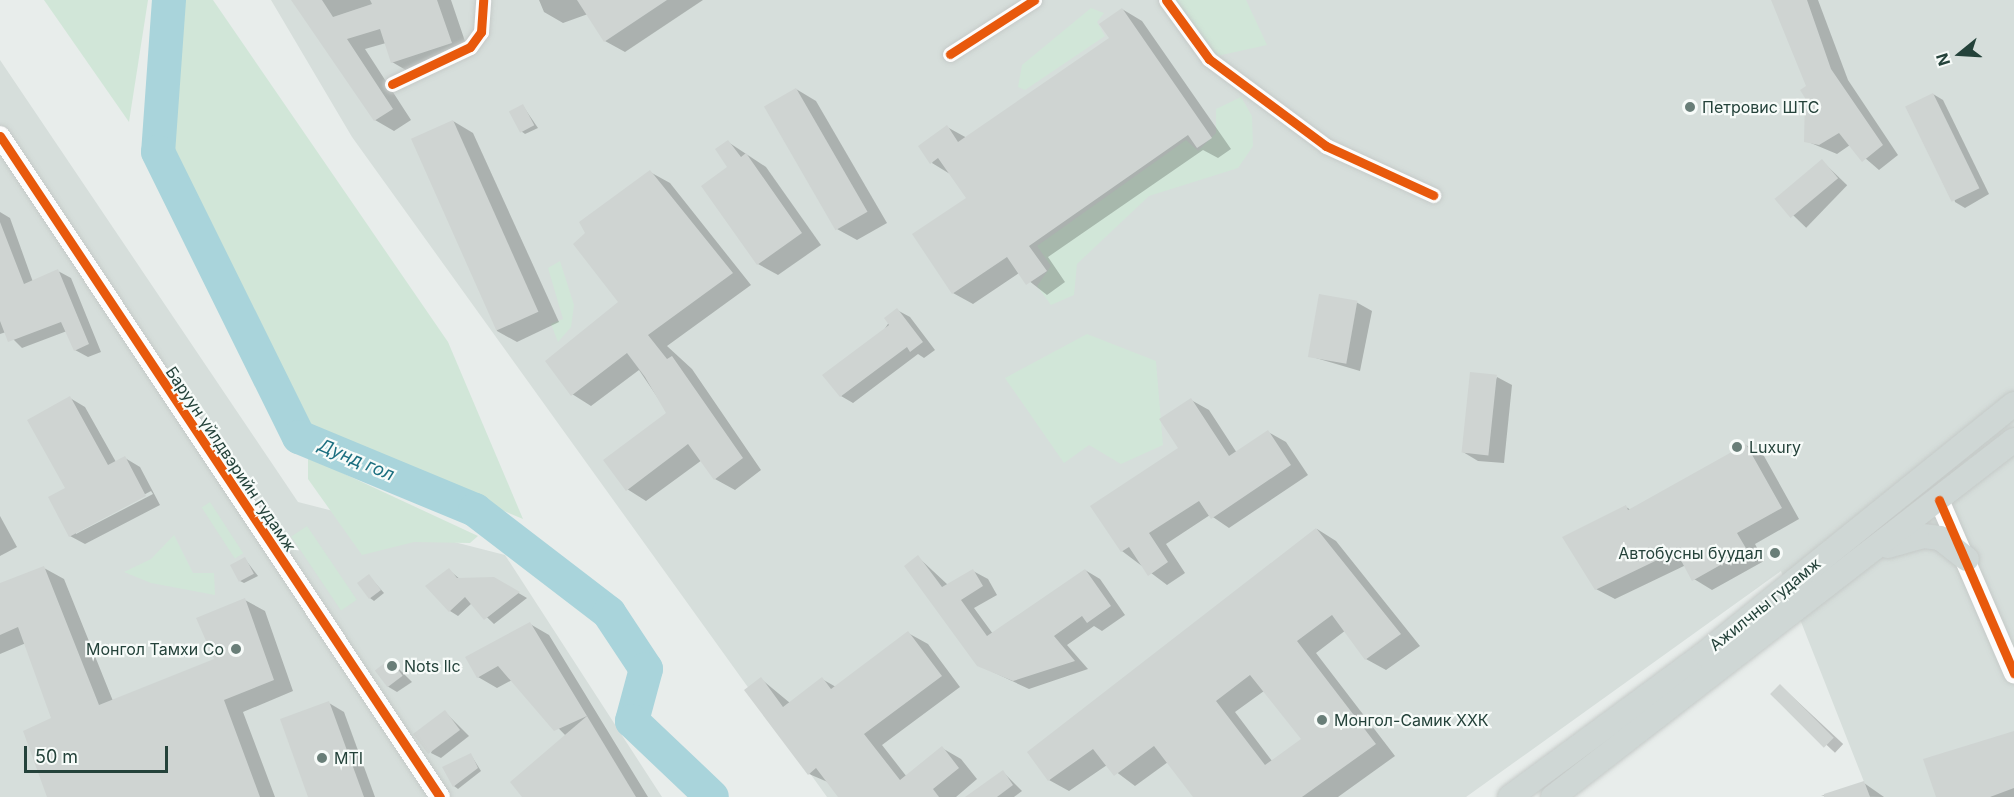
<!DOCTYPE html>
<meta charset="utf-8">
<style>
body{margin:0}
#map{position:relative;width:2014px;height:797px;overflow:hidden;background:#e8edeb;font-family:Inter,sans-serif}
div>[style]{position:absolute}
.built>*{inset:0;background:#d6dedb}
.green>*{inset:0;background:#d1e6d8;transform-origin:0 0}
.shadow>*{inset:0;background:#0003;transform-origin:0 0}
.river>*{height:34px;margin:-17px;padding:0 17px;transform-origin:17px;border-radius:17px;background:#a9d4db}
.building>*{inset:0;background:#cfd4d2;transform-origin:0 0}
.roads{filter:drop-shadow(0 0 2px #c5cac8) drop-shadow(0 0 2px #c5cac8)}
.minor>*{height:15px;margin:-7.5px;padding:0 7.5px;transform-origin:7.5px;border-radius:7.5px;background:#fcfcfc}
.tertiary>*{height:20px;margin:-10px;padding:0 10px;transform-origin:10px;border-radius:10px;background:#fcfcfc}
.primary>*{height:24px;margin:-12px;padding:0 12px;transform-origin:12px;border-radius:12px;background:#cfd7d5}
.cycleway>*{height:9px;margin:-4.5px;padding:0 4.5px;transform-origin:4.5px;border-radius:4.5px;background:#e8590c}
.dots>*{width:16px;height:16px;translate:-50% -50%;box-sizing:border-box;border:3px solid #f7fbf9;border-radius:50%}
span{translate:-50% -50%;white-space:nowrap;text-align:center;line-height:1.15;-webkit-text-stroke:4.5px #f7fbf9;paint-order:stroke}
.poi-label{font-size:16px;color:#24423a}
.left{translate:0 -50%;text-align:left}
.right{translate:-100% -50%;text-align:right}
.street-label{font-size:16px;color:#24423a}
.water-label{font-size:18px;color:#1c6f80;font-style:italic}
.north{position:absolute;left:1930px;top:24px;width:60px;height:60px;-webkit-text-stroke:4px #f7fbf9;paint-order:stroke;rotate:252deg;font-size:16px;font-weight:700;line-height:24px;text-align:center;color:#24423a}
.north::after{content:'';display:block;margin:auto;width:21px;height:27px;background:#24423a;clip-path:polygon(50% 0,100% 100%,50% 72%,0 100%)}
.scale{position:absolute;left:24px;top:746px;width:144px;height:27px;box-sizing:border-box;border:3px solid #24423a;border-top:0;padding-left:8px;font-size:18px;line-height:21px;white-space:nowrap;color:#24423a;-webkit-text-stroke:4px #f7fbf9;paint-order:stroke}
</style>
<div id="map">
<div class="built">
<i style="clip-path:polygon(271px 0,2014px 0,2014px 797px,1870px 797px,1781px 571px,1466px 797px,827px 797px,352px 137px)"></i>
<i style="clip-path:polygon(0 60px,298px 502px,505px 555px,662px 797px,0 797px)"></i>
</div>
<div class="green">
<i style="clip-path:polygon(44px 0,148px 0,129px 122px)"></i>
<i style="clip-path:polygon(183px 0,213px 0,448px 342px,523px 519px,303px 426px,167px 147px)"></i>
<i style="clip-path:polygon(1171px 0,1246px 0,1267px 45px,1217px 56px)"></i>
<i style="clip-path:polygon(1091px 8px,1104px 13px,1097px 22px,1105px 36px,1025px 90px,1018px 87px,1022px 65px)"></i>
<i style="clip-path:polygon(1241px 97px,1252px 116px,1253px 146px,1238px 168px,1149px 196px,1077px 264px,1074px 295px,1051px 305px,1037px 286px,1051px 266px,1037px 246px,1186px 140px,1198px 151px,1216px 133px,1216px 109px)"></i>
<i style="clip-path:polygon(560px 261px,574px 305px,571px 327px,558px 342px,551px 324px,563px 319px,548px 268px)"></i>
<i style="clip-path:polygon(1087px 334px,1156px 361px,1163px 445px,1121px 464px,1089px 445px,1064px 463px,1005px 378px)"></i>
<i style="clip-path:polygon(308px 457px,478px 536px,470px 543px,414px 542px,362px 555px,308px 479px)"></i>
<i style="left:210px;top:502px;width:61px;height:10px;rotate:57deg"></i>
<i style="left:307px;top:526px;width:89px;height:19px;rotate:56deg"></i>
<i style="clip-path:polygon(174px 535px,193px 573px,214px 573px,215px 595px,151px 583px,124px 572px,151px 559px)"></i>
</div>
<div class="shadow">
<i style="clip-path:polygon(293px 0,451px 0,469px 53px,411px 73px,392px 62px,386px 43px,365px 49px,411px 120px,394px 131px,375px 120px)"></i>
<i style="clip-path:polygon(539px 0,703px 0,625px 52px,605px 41px,588px 14px,563px 23px,544px 12px)"></i>
<i style="clip-path:polygon(1772px 0,1818px 0,1848px 80px,1898px 155px,1879px 170px,1850px 145px,1837px 154px,1806px 141px,1808px 87px)"></i>
<i style="clip-path:polygon(1122px 9px,1142px 21px,1231px 149px,1218px 158px,1203px 150px,1048px 257px,1065px 282px,1047px 295px,1019px 273px,973px 304px,953px 293px,968px 198px,950px 174px,932px 163px,947px 127px,967px 138px,1111px 38px)"></i>
<i style="clip-path:polygon(796px 89px,816px 101px,887px 223px,857px 240px,837px 229px)"></i>
<i style="clip-path:polygon(1933px 94px,1943px 100px,1989px 194px,1965px 208px,1955px 202px)"></i>
<i style="clip-path:polygon(523px 106px,538px 128px,525px 134px,521px 131px)"></i>
<i style="clip-path:polygon(453px 121px,473px 133px,559px 322px,517px 342px,497px 331px)"></i>
<i style="clip-path:polygon(728px 142px,766px 167px,821px 245px,778px 275px,758px 264px,730px 167px)"></i>
<i style="left:1822px;top:161px;width:35px;height:59px;rotate:44deg"></i>
<i style="clip-path:polygon(650px 172px,670px 183px,751px 285px,667px 346px,692px 369px,761px 470px,735px 490px,715px 479px,702px 460px,646px 501px,627px 489px,668px 413px,639px 370px,591px 406px,572px 394px,620px 302px)"></i>
<i style="clip-path:polygon(0 212px,10px 218px,33px 282px,58px 271px,71px 278px,101px 352px,88px 357px,75px 350px,67px 331px,22px 348px,6px 332px,0 334px)"></i>
<i style="clip-path:polygon(1356px 302px,1372px 311px,1360px 371px,1309px 356px)"></i>
<i style="clip-path:polygon(897px 310px,910px 317px,935px 350px,924px 358px,918px 354px,853px 403px,841px 396px)"></i>
<i style="clip-path:polygon(1497px 377px,1512px 385px,1504px 463px,1478px 461px,1463px 452px)"></i>
<i style="clip-path:polygon(evenodd,70px 398px,85px 407px,116px 462px,125px 458px,140px 467px,160px 505px,85px 544px,70px 536px,70px 398px,151px 491px,153px 494px,76px 534px,76px 531px,151px 491px)"></i>
<i style="clip-path:polygon(1191px 400px,1209px 410px,1237px 453px,1268px 432px,1286px 442px,1308px 475px,1229px 528px,1210px 515px,1166px 544px,1185px 573px,1167px 585px,1122px 551px,1180px 448px)"></i>
<i style="clip-path:polygon(1746px 445px,1764px 456px,1799px 519px,1755px 544px,1764px 561px,1712px 590px,1694px 579px,1686px 565px,1615px 599px,1596px 589px,1626px 507px,1631px 510px)"></i>
<i style="clip-path:polygon(0 516px,17px 547px,0 556px)"></i>
<i style="clip-path:polygon(evenodd,1317px 529px,1336px 541px,1420px 646px,1386px 670px,1366px 659px,1346px 630px,1316px 653px,1395px 756px,1338px 797px,1195px 797px,1168px 762px,1135px 786px,1107px 765px,1069px 791px,1049px 780px,1317px 529px,1264px 691px,1303px 739px,1272px 761px,1235px 712px,1264px 691px)"></i>
<i style="clip-path:polygon(918px 557px,948px 585px,973px 571px,988px 579px,997px 595px,974px 608px,993px 634px,1085px 570px,1100px 579px,1125px 615px,1102px 631px,1094px 626px,1067px 645px,1088px 669px,1029px 689px,978px 665px)"></i>
<i style="clip-path:polygon(245px 559px,258px 576px,244px 583px,240px 581px)"></i>
<i style="clip-path:polygon(44px 568px,64px 579px,113px 701px,216px 660px,245px 600px,265px 611px,293px 691px,243px 712px,275px 797px,48px 797px,52px 719px,26px 643px,0 654px,0 588px)"></i>
<i style="clip-path:polygon(449px 570px,461px 580px,494px 579px,527px 598px,494px 624px,472px 603px,458px 616px,450px 611px)"></i>
<i style="clip-path:polygon(369px 576px,384px 593px,374px 601px,370px 598px)"></i>
<i style="clip-path:polygon(530px 624px,549px 635px,648px 797px,524px 797px,566px 736px,512px 680px,497px 688px,478px 677px)"></i>
<i style="clip-path:polygon(908px 633px,928px 644px,960px 687px,882px 745px,907px 777px,942px 748px,961px 759px,977px 779px,956px 797px,839px 797px,830px 783px,809px 774px,761px 679px,790px 703px,822px 679px,836px 687px)"></i>
<i style="clip-path:polygon(390px 660px,412px 682px,397px 692px,387px 686px)"></i>
<i style="left:1781px;top:686px;width:85px;height:12px;rotate:43deg"></i>
<i style="clip-path:polygon(329px 703px,344px 712px,375px 797px,309px 797px)"></i>
<i style="clip-path:polygon(445px 712px,469px 736px,441px 758px,431px 753px)"></i>
<i style="clip-path:polygon(2014px 733px,2014px 797px,1937px 797px)"></i>
<i style="clip-path:polygon(471px 755px,481px 771px,458px 789px,454px 786px)"></i>
<i style="clip-path:polygon(1003px 772px,1022px 791px,1014px 797px,983px 797px)"></i>
<i style="clip-path:polygon(1864px 783px,1884px 797px,1821px 796px)"></i>
</div>
<div class="river">
<i style="left:169px;top:0;width:152px;rotate:94.1deg"></i>
<i style="left:158px;top:152px;width:318px;rotate:63.7deg"></i>
<i style="left:299px;top:437px;width:191px;rotate:22.5deg"></i>
<i style="left:475px;top:510px;width:169px;rotate:37.5deg"></i>
<i style="left:609px;top:613px;width:67px;rotate:56.5deg"></i>
<i style="left:646px;top:669px;width:54px;rotate:105.1deg"></i>
<i style="left:632px;top:721px;width:110px;rotate:43.5deg"></i>
</div>
<div class="building">
<i style="clip-path:polygon(291px 0,322px 0,333px 17px,372px 4px,370px 0,437px 0,452px 43px,391px 63px,380px 29px,347px 39px,393px 109px,374px 121px)"></i>
<i style="clip-path:polygon(577px 0,667px 0,604px 42px)"></i>
<i style="clip-path:polygon(1771px 0,1807px 0,1831px 69px,1883px 145px,1862px 162px,1839px 133px,1819px 145px,1804px 142px,1805px 98px,1800px 90px,1806px 86px)"></i>
<i style="clip-path:polygon(1122px 8px,1212px 138px,1197px 148px,1188px 135px,1029px 246px,1047px 271px,1026px 285px,1007px 257px,952px 294px,912px 234px,966px 198px,938px 158px,930px 164px,918px 146px,947px 125px,958px 142px,1109px 38px,1099px 24px)"></i>
<i style="left:796px;top:88px;width:143px;height:37px;rotate:60deg"></i>
<i style="left:1933px;top:93px;width:106px;height:31px;rotate:64deg"></i>
<i style="left:523px;top:104px;width:24px;height:16px;rotate:62deg"></i>
<i style="left:453px;top:120px;width:210px;height:46px;rotate:66deg"></i>
<i style="clip-path:polygon(728px 140px,741px 157px,746px 153px,802px 233px,757px 265px,701px 186px,727px 167px,715px 149px)"></i>
<i style="left:1822px;top:159px;width:25px;height:62px;rotate:50deg"></i>
<i style="clip-path:polygon(650px 170px,733px 273px,648px 335px,667px 359px,672px 356px,743px 458px,714px 480px,688px 444px,626px 491px,603px 460px,666px 413px,645px 377px,627px 353px,571px 396px,545px 361px,618px 302px,573px 244px,585px 233px,579px 222px)"></i>
<i style="clip-path:polygon(0 222px,24px 284px,58px 269px,89px 344px,74px 351px,61px 322px,8px 342px,0 321px)"></i>
<i style="left:1319px;top:294px;width:39px;height:64px;rotate:10deg"></i>
<i style="clip-path:polygon(897px 308px,923px 342px,910px 352px,907px 347px,840px 397px,822px 375px,889px 325px,884px 318px)"></i>
<i style="left:1470px;top:372px;width:27px;height:81px;rotate:6deg"></i>
<i style="clip-path:polygon(70px 396px,108px 465px,125px 456px,146px 496px,69px 537px,48px 497px,65px 488px,27px 420px)"></i>
<i style="clip-path:polygon(1191px 398px,1229px 456px,1268px 430px,1291px 465px,1211px 519px,1199px 501px,1149px 533px,1168px 562px,1148px 576px,1129px 547px,1121px 552px,1090px 506px,1178px 448px,1159px 419px)"></i>
<i style="clip-path:polygon(1746px 444px,1782px 508px,1737px 533px,1747px 550px,1692px 581px,1676px 551px,1595px 590px,1562px 537px,1626px 505px,1628px 510px)"></i>
<i style="clip-path:polygon(evenodd,1316px 528px,1401px 634px,1365px 660px,1332px 615px,1297px 641px,1376px 744px,1302px 797px,1193px 797px,1154px 746px,1114px 776px,1093px 749px,1048px 781px,1027px 752px,1316px 528px,1250px 675px,1301px 739px,1265px 765px,1216px 701px,1250px 675px)"></i>
<i style="clip-path:polygon(918px 555px,942px 587px,973px 569px,983px 586px,961px 600px,987px 636px,1085px 569px,1111px 606px,1087px 623px,1082px 616px,1054px 636px,1075px 661px,1013px 681px,977px 666px,904px 566px)"></i>
<i style="left:245px;top:557px;width:19px;height:17px;rotate:62deg"></i>
<i style="clip-path:polygon(44px 566px,99px 705px,214px 659px,196px 618px,245px 598px,274px 680px,224px 700px,260px 797px,47px 797px,23px 731px,51px 718px,18px 627px,0 635px,0 583px)"></i>
<i style="clip-path:polygon(449px 568px,457px 578px,494px 577px,520px 592px,484px 620px,465px 597px,449px 612px,425px 586px)"></i>
<i style="left:369px;top:574px;width:20px;height:15px;rotate:53deg"></i>
<i style="clip-path:polygon(530px 622px,587px 716px,554px 731px,498px 666px,477px 678px,465px 657px)"></i>
<i style="clip-path:polygon(908px 631px,942px 676px,864px 734px,900px 780px,942px 746px,959px 768px,933px 789px,939px 797px,838px 797px,816px 768px,808px 775px,744px 690px,761px 677px,783px 707px,822px 677px,831px 689px)"></i>
<i style="left:390px;top:659px;width:21px;height:19px;rotate:53deg"></i>
<i style="left:1780px;top:684px;width:76px;height:14px;rotate:45deg"></i>
<i style="clip-path:polygon(329px 701px,364px 797px,308px 797px,280px 719px)"></i>
<i style="left:445px;top:710px;width:25px;height:40px;rotate:53deg"></i>
<i style="clip-path:polygon(587px 716px,636px 797px,522px 797px,510px 782px)"></i>
<i style="clip-path:polygon(2014px 731px,2014px 788px,1990px 797px,1936px 797px,1923px 759px)"></i>
<i style="clip-path:polygon(471px 753px,478px 768px,453px 787px,442px 767px)"></i>
<i style="clip-path:polygon(1003px 770px,1013px 785px,997px 797px,965px 797px)"></i>
<i style="clip-path:polygon(1864px 781px,1870px 797px,1824px 797px,1824px 794px)"></i>
</div>
<div class="roads">
<div class="minor">
<i style="left:1166px;top:0;width:73px;rotate:53.9deg"></i>
<i style="left:1209px;top:59px;width:146px;rotate:36.6deg"></i>
<i style="left:1326px;top:146px;width:118px;rotate:24.6deg"></i>
<i style="left:950px;top:54px;width:100px;rotate:-32.7deg"></i>
<i style="left:392px;top:84px;width:86px;rotate:-25.4deg"></i>
<i style="left:470px;top:47px;width:19px;rotate:-54deg"></i>
<i style="left:481px;top:32px;width:32px;rotate:-86deg"></i>
</div>
<div class="tertiary">
<i style="left:0;top:136px;width:794px;rotate:56.35deg"></i>
<i style="left:1939px;top:500px;width:189px;rotate:66.6deg"></i>
</div>
<div class="primary">
<i style="left:1888px;top:546px;width:35px;rotate:-16deg"></i>
<i style="left:1922px;top:536px;width:18px;rotate:6deg"></i>
<i style="left:1940px;top:538px;width:34px;rotate:38deg"></i>
<i style="left:1510px;top:797px;width:241px;rotate:-36.4deg"></i>
<i style="left:1704px;top:654px;width:398px;rotate:-38.9deg"></i>
<i style="left:1553px;top:797px;width:583px;rotate:-37.75deg"></i>
</div>
</div>
<div class="cycleway">
<i style="left:1166px;top:0;width:73px;rotate:53.9deg"></i>
<i style="left:1209px;top:59px;width:146px;rotate:36.6deg"></i>
<i style="left:1326px;top:146px;width:118px;rotate:24.6deg"></i>
<i style="left:950px;top:54px;width:100px;rotate:-32.7deg"></i>
<i style="left:392px;top:84px;width:86px;rotate:-25.4deg"></i>
<i style="left:470px;top:47px;width:19px;rotate:-54deg"></i>
<i style="left:481px;top:32px;width:32px;rotate:-86deg"></i>
<i style="left:0;top:136px;width:794px;rotate:56.35deg"></i>
<i style="left:1939px;top:500px;width:189px;rotate:66.6deg"></i>
</div>
<div class="dots">
<i style="left:1690px;top:107px;background:#697e78"></i>
<i style="left:1737px;top:447px;background:#697e78"></i>
<i style="left:1775px;top:553px;background:#697e78"></i>
<i style="left:236px;top:649px;background:#697e78"></i>
<i style="left:392px;top:666px;background:#697e78"></i>
<i style="left:1322px;top:720px;background:#697e78"></i>
<i style="left:322px;top:758px;background:#697e78"></i>
</div>
<div class="poi-label">
<span class="left" style="left:1702px;top:107px">Петровис ШТС</span>
<span class="left" style="left:1749px;top:447px">Luxury</span>
<span class="right" style="left:1763px;top:553px">Автобусны буудал</span>
<span class="right" style="left:224px;top:649px">Монгол Тамхи Со</span>
<span class="left" style="left:404px;top:666px">Nots llc</span>
<span class="left" style="left:1334px;top:720px">Монгол-Самик ХХК</span>
<span class="left" style="left:334px;top:758px">MTI</span>
</div>
<div class="street-label">
<span style="left:231px;top:459px;rotate:56deg">Баруун үйлдвэрийн гудамж</span>
<span style="left:1765px;top:604px;rotate:-39deg">Ажилчны гудамж</span>
</div>
<div class="water-label">
<span style="left:356px;top:460px;rotate:23deg">Дунд гол</span>
</div>
<div class="north">N</div>
<div class="scale">50 m</div>
</div>
